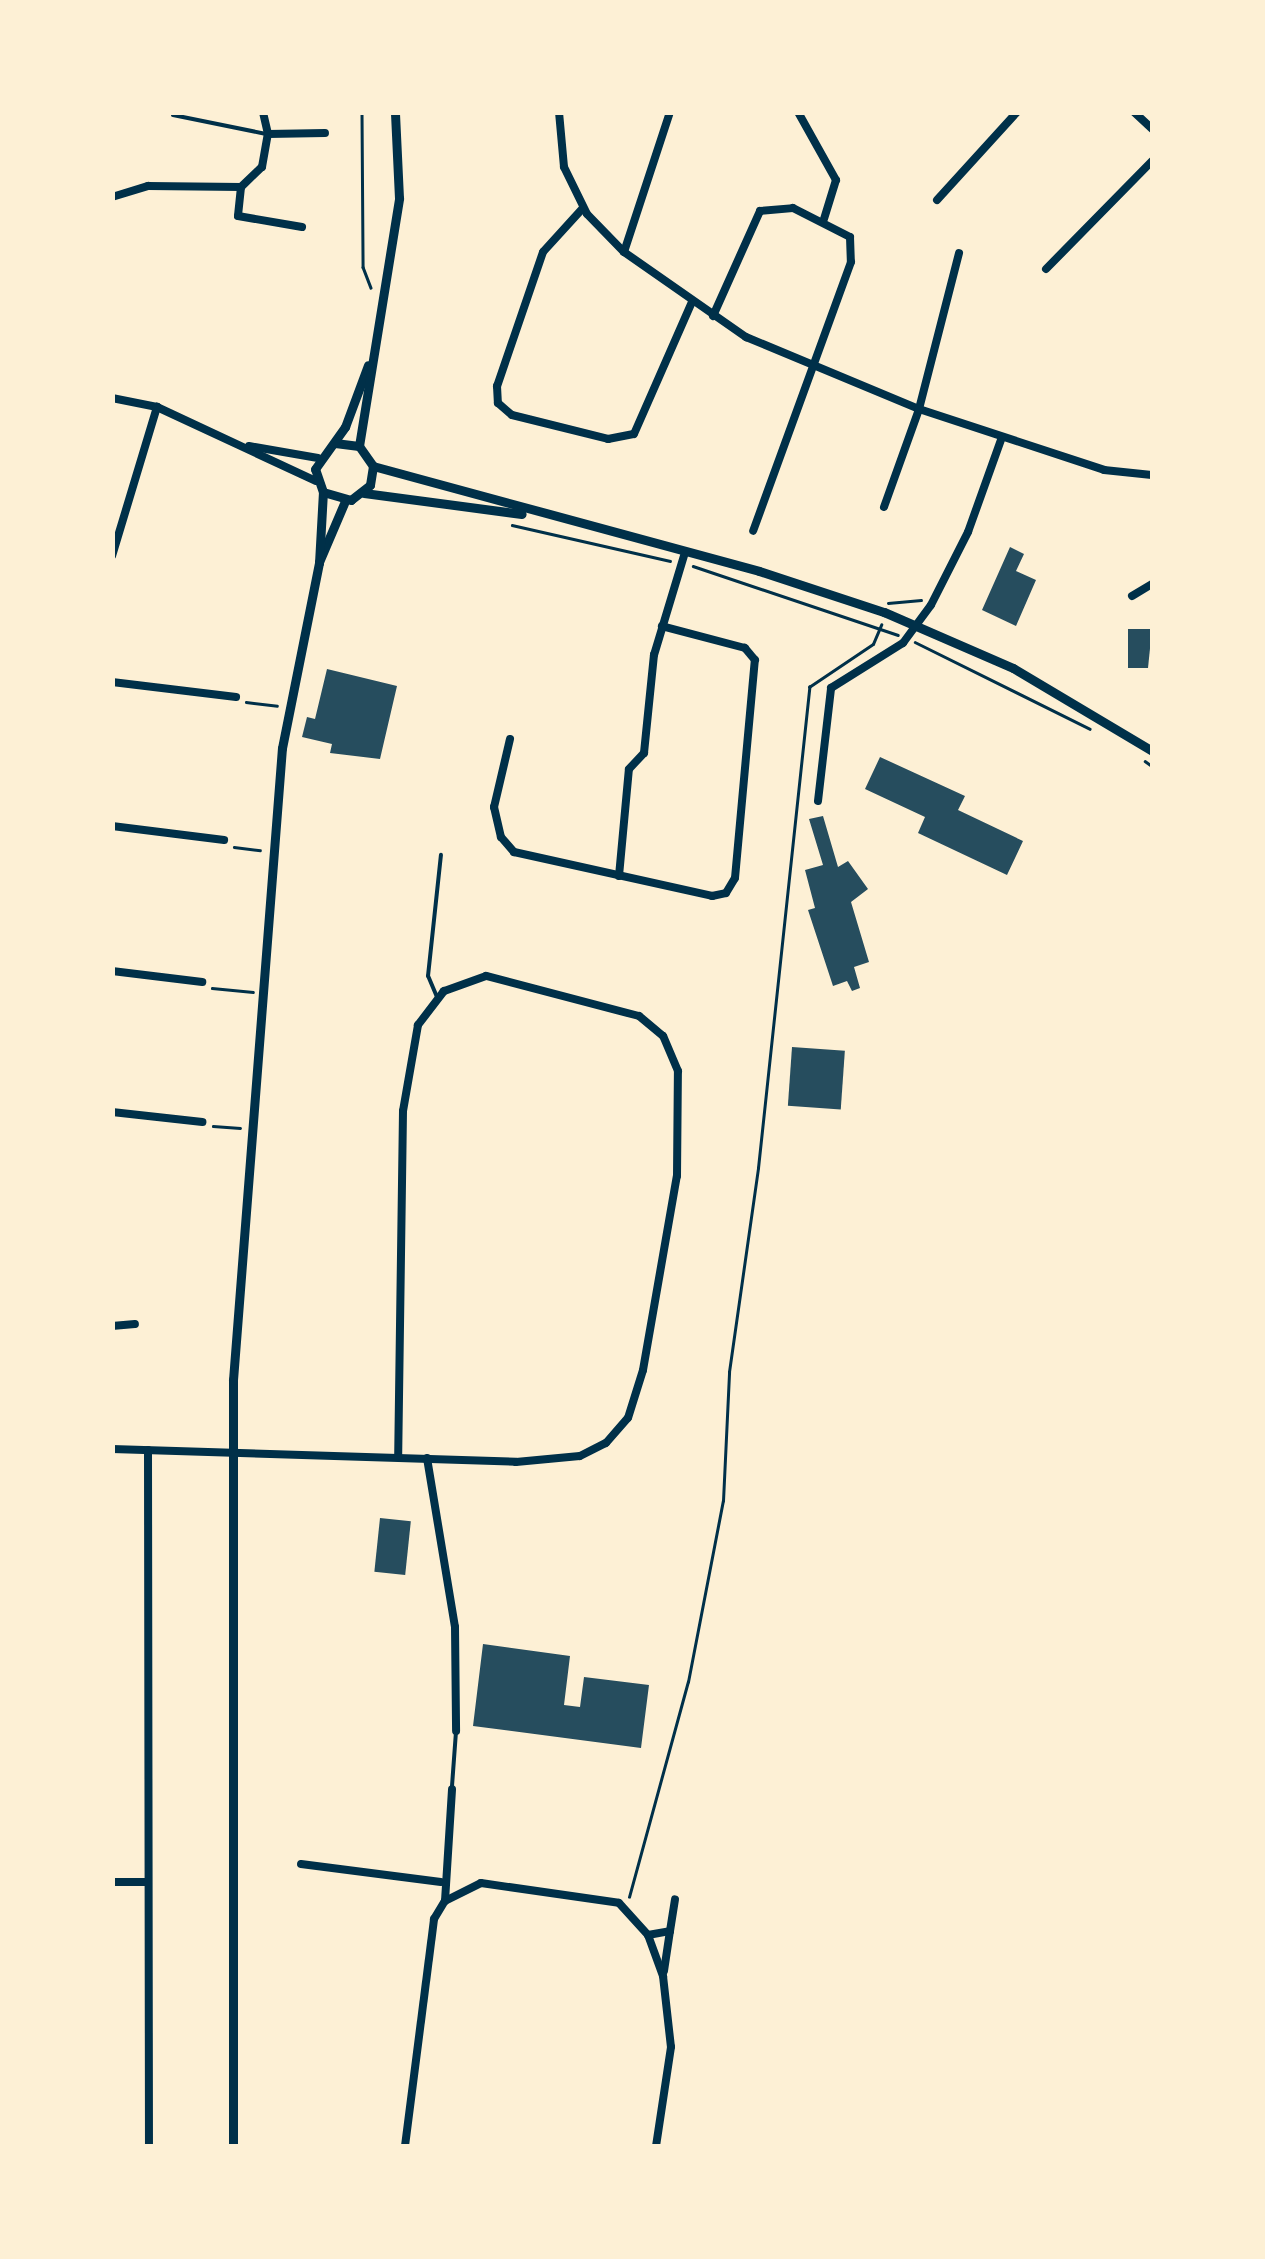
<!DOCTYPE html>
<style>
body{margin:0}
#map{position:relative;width:1265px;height:2259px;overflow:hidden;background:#fdf0d5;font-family:Karla,sans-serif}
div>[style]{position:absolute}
.building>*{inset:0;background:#264d5e;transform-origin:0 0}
.path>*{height:2.5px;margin:-1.25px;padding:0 1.25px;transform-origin:1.25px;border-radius:1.25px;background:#003049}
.service>*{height:4px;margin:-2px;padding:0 2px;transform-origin:2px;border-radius:2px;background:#003049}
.minor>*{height:8px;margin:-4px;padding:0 4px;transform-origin:4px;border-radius:4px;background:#003049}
.tertiary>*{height:9px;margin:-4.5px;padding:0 4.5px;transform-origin:4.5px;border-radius:4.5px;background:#003049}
span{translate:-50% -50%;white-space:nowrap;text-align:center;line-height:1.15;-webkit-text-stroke:8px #fdf0d5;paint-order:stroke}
.frame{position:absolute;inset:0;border:115px solid #fdf0d5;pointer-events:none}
</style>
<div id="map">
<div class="building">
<i style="clip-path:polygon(1010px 547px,1024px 554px,1016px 571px,1036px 580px,1016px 626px,982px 610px)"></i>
<i style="clip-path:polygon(1128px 629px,1152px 629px,1148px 668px,1128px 668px)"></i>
<i style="clip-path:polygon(327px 669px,397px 686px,380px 759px,330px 753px,332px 744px,302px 737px,307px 717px,315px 719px)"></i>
<i style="clip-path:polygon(880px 757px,965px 796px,958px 810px,1023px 841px,1007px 875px,918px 833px,925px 817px,865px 789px)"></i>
<i style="clip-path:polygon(823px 816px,838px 867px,848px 861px,868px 889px,851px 902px,869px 962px,854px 967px,860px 988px,852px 991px,847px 981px,833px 986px,808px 910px,815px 908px,805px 870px,823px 865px,809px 819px)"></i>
<i style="left:792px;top:1047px;width:53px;height:59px;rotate:4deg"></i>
<i style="left:380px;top:1518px;width:31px;height:54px;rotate:6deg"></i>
<i style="clip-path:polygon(483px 1644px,570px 1656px,564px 1705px,580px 1707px,584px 1677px,649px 1685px,641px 1748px,473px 1726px)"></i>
</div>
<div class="path">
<i style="left:362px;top:112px;width:155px;rotate:89.6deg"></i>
<i style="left:363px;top:267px;width:22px;rotate:69deg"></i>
<i style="left:512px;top:525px;width:162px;rotate:12.8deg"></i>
<i style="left:693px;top:566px;width:216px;rotate:18.6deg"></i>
<i style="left:888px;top:603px;width:33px;rotate:-5deg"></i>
<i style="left:915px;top:642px;width:195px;rotate:26.4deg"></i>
<i style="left:246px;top:702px;width:31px;rotate:7deg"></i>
<i style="left:1145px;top:761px;width:9px;rotate:36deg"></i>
<i style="left:234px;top:847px;width:26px;rotate:7deg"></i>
<i style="left:212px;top:988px;width:41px;rotate:5.6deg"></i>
<i style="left:213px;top:1126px;width:27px;rotate:4deg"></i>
<i style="left:629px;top:1897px;width:223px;rotate:-74.7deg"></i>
<i style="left:688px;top:1682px;width:184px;rotate:-79.1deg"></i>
<i style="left:723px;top:1501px;width:129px;rotate:-87.3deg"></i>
<i style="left:729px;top:1372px;width:206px;rotate:-81.9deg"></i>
<i style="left:758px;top:1168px;width:484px;rotate:-83.9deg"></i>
<i style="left:809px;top:687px;width:77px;rotate:-33.9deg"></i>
<i style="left:873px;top:644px;width:21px;rotate:-67deg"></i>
</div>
<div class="service">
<i style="left:173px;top:115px;width:95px;rotate:11.5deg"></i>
<i style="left:437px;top:997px;width:23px;rotate:-113deg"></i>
<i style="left:428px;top:976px;width:122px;rotate:-83.9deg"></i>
<i style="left:452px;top:1786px;width:55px;rotate:-85.8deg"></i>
</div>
<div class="minor">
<i style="left:559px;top:112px;width:55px;rotate:84.8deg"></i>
<i style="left:564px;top:167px;width:52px;rotate:63.9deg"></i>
<i style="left:587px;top:214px;width:53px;rotate:45.8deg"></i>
<i style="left:624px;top:252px;width:149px;rotate:34.9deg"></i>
<i style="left:746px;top:337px;width:187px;rotate:22.6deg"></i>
<i style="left:919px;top:409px;width:195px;rotate:18.2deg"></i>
<i style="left:1104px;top:470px;width:48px;rotate:5.9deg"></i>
<i style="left:798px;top:112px;width:78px;rotate:60.8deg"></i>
<i style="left:836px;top:180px;width:41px;rotate:107.1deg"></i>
<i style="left:1134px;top:112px;width:25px;rotate:43deg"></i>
<i style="left:268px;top:134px;width:57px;rotate:-1deg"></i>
<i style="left:241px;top:187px;width:29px;rotate:96deg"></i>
<i style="left:238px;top:216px;width:65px;rotate:9.8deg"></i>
<i style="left:112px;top:197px;width:38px;rotate:-17deg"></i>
<i style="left:148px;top:186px;width:93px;rotate:0.6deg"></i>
<i style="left:241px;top:187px;width:29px;rotate:-44deg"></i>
<i style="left:262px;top:167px;width:34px;rotate:-80deg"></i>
<i style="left:268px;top:134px;width:23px;rotate:-103deg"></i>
<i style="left:937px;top:200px;width:119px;rotate:-47.7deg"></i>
<i style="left:583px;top:208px;width:59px;rotate:132.3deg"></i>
<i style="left:543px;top:252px;width:142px;rotate:108.9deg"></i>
<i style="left:497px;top:386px;width:17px;rotate:87deg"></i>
<i style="left:498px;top:403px;width:18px;rotate:41deg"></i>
<i style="left:512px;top:415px;width:99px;rotate:14deg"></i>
<i style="left:608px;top:439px;width:26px;rotate:-11deg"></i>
<i style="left:634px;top:434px;width:144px;rotate:-66.3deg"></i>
<i style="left:624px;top:252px;width:147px;rotate:-71.8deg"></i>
<i style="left:1046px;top:269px;width:151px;rotate:-45.5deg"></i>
<i style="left:713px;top:316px;width:115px;rotate:-65.9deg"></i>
<i style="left:760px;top:211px;width:33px;rotate:-5deg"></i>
<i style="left:793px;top:208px;width:64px;rotate:27deg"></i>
<i style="left:850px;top:237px;width:25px;rotate:88deg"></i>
<i style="left:851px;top:262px;width:286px;rotate:110deg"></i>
<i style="left:112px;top:398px;width:46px;rotate:11.3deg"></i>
<i style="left:157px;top:407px;width:175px;rotate:25deg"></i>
<i style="left:249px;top:446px;width:70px;rotate:9.9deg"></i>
<i style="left:884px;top:507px;width:104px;rotate:-70.3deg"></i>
<i style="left:919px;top:409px;width:161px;rotate:-75.6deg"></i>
<i style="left:112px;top:556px;width:156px;rotate:-73.2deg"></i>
<i style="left:1132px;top:596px;width:23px;rotate:-31deg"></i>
<i style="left:112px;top:682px;width:125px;rotate:6.9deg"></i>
<i style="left:510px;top:739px;width:70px;rotate:103.2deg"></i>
<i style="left:494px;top:807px;width:31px;rotate:77deg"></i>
<i style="left:501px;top:837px;width:20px;rotate:49deg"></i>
<i style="left:514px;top:852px;width:203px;rotate:12.5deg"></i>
<i style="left:712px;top:896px;width:14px;rotate:-12deg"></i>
<i style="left:726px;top:893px;width:17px;rotate:-59deg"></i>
<i style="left:735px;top:878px;width:219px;rotate:-84.8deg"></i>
<i style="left:755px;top:660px;width:16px;rotate:-130deg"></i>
<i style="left:745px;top:648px;width:86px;rotate:-165.2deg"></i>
<i style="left:818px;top:801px;width:114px;rotate:-83.4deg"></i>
<i style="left:831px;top:688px;width:85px;rotate:-32deg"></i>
<i style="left:903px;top:643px;width:47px;rotate:-53.6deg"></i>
<i style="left:931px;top:605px;width:82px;rotate:-63.1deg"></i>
<i style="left:968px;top:532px;width:101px;rotate:-70.3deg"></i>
<i style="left:112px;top:826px;width:113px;rotate:7.1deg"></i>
<i style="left:619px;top:876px;width:107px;rotate:-84.7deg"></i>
<i style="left:629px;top:769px;width:22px;rotate:-47deg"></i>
<i style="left:644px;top:753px;width:99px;rotate:-84.2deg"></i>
<i style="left:654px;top:655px;width:108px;rotate:-73.2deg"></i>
<i style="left:112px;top:971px;width:91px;rotate:7deg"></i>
<i style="left:112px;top:1112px;width:91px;rotate:6.3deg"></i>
<i style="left:112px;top:1326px;width:23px;rotate:-5deg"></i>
<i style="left:112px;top:1449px;width:404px;rotate:1.8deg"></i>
<i style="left:516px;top:1462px;width:64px;rotate:-5.4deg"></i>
<i style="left:580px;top:1456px;width:29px;rotate:-27deg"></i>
<i style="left:606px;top:1443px;width:33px;rotate:-49deg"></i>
<i style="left:628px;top:1418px;width:50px;rotate:-72.6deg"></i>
<i style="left:643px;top:1370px;width:197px;rotate:-80.1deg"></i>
<i style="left:677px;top:1176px;width:105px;rotate:-89.5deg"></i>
<i style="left:678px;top:1071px;width:38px;rotate:-113deg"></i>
<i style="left:663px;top:1036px;width:31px;rotate:-140deg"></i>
<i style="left:639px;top:1016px;width:158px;rotate:-165.3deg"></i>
<i style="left:486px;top:976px;width:45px;rotate:160.3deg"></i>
<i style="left:444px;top:991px;width:43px;rotate:127.4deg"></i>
<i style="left:418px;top:1025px;width:87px;rotate:99.9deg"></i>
<i style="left:403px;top:1111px;width:345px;rotate:90.8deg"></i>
<i style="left:148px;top:1450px;width:696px;rotate:89.92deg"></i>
<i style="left:427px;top:1458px;width:171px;rotate:80.6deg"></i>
<i style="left:455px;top:1627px;width:104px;rotate:89.4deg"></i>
<i style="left:301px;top:1864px;width:141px;rotate:7.3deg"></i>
<i style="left:112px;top:1882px;width:35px"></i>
<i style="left:445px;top:1901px;width:112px;rotate:-86.4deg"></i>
<i style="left:648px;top:1935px;width:22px;rotate:-10deg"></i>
<i style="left:670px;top:1931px;width:32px;rotate:-81deg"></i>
<i style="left:664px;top:1971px;width:40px;rotate:-81.5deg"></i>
<i style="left:405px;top:2146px;width:229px;rotate:-82.7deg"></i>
<i style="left:434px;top:1919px;width:21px;rotate:-59deg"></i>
<i style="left:445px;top:1901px;width:40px;rotate:-26.6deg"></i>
<i style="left:481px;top:1883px;width:139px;rotate:8.2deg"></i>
<i style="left:619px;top:1903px;width:43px;rotate:47.8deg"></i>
<i style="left:648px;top:1935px;width:44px;rotate:69.9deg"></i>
<i style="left:663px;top:1976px;width:71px;rotate:83.6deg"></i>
<i style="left:671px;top:2047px;width:100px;rotate:98.6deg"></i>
</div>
<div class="tertiary">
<i style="left:335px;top:443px;width:24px;rotate:7deg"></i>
<i style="left:359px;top:446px;width:24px;rotate:55deg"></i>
<i style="left:373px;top:466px;width:19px;rotate:99deg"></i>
<i style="left:370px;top:485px;width:24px;rotate:142deg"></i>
<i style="left:351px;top:500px;width:29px;rotate:-164deg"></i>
<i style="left:323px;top:492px;width:24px;rotate:-109deg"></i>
<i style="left:315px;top:469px;width:52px;rotate:-54.5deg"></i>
<i style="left:345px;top:427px;width:66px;rotate:-69.6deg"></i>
<i style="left:359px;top:446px;width:251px;rotate:-80.8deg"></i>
<i style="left:399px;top:198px;width:86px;rotate:-92.7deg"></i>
<i style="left:373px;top:466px;width:400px;rotate:15.2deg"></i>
<i style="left:759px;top:571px;width:132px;rotate:18.2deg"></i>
<i style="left:884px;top:612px;width:141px;rotate:23.5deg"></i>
<i style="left:1013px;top:668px;width:162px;rotate:30.8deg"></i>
<i style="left:364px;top:493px;width:159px;rotate:7.6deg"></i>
<i style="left:319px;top:562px;width:66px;rotate:-66.9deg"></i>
<i style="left:233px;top:2146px;width:766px;rotate:-90deg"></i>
<i style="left:233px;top:1380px;width:634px;rotate:-85.57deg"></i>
<i style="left:282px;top:748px;width:189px;rotate:-78.7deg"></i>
<i style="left:319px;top:563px;width:71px;rotate:-86.8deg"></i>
</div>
<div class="frame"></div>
</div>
